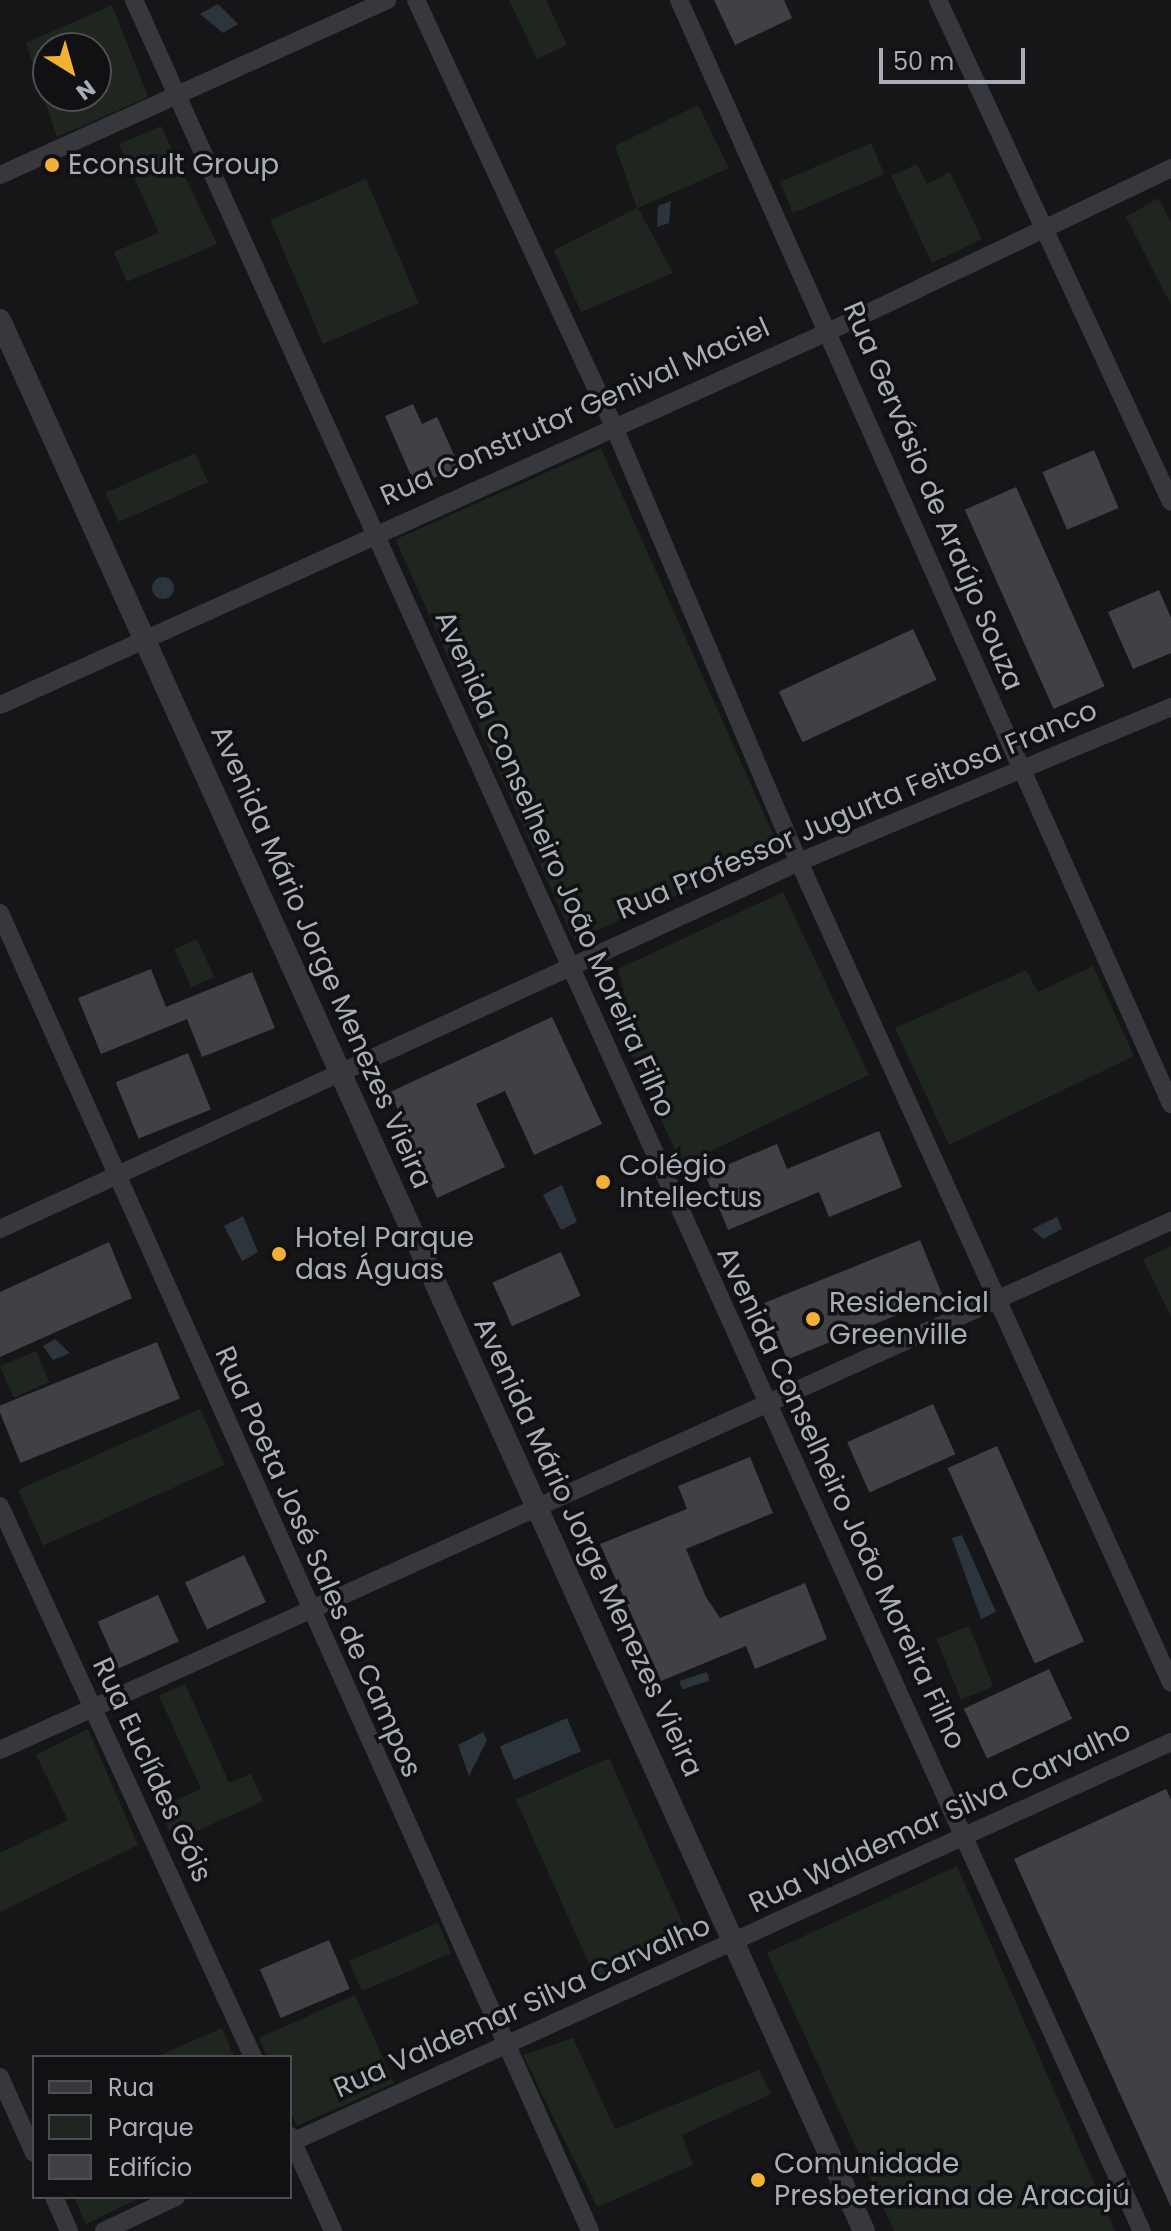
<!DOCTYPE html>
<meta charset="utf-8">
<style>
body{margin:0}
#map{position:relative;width:1171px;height:2231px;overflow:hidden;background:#161618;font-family:Poppins,sans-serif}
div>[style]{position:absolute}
.green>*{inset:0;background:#1e261f;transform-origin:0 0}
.water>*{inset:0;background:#2c353c;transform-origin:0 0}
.round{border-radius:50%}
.building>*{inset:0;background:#404145;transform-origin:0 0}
.minor>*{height:18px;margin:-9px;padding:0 9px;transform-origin:9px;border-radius:9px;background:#37383d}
.tertiary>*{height:22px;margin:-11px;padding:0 11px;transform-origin:11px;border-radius:11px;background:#37383d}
.dots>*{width:22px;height:22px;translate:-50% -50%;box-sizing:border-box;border:4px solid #111113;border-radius:50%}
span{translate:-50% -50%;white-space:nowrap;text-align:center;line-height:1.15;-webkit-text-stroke:7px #111113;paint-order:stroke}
.poi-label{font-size:28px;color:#a8adb8}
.left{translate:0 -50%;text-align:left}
.street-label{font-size:28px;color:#a8adb8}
.legend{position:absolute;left:32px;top:2055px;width:260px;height:144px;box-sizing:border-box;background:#111113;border:2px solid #4d4f55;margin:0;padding:10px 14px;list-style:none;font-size:24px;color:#a8adb8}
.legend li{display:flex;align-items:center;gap:16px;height:40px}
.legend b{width:40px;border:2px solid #4d4f55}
.north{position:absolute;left:32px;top:32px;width:80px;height:80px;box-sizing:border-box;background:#111113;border:2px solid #4d4f55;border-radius:50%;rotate:143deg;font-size:22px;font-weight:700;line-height:32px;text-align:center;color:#a8adb8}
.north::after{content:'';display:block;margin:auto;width:28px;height:36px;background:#f2b134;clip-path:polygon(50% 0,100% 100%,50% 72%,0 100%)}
.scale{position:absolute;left:879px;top:48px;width:146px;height:36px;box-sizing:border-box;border:4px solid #a8adb8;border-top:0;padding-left:10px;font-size:24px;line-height:28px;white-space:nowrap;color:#a8adb8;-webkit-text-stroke:6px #111113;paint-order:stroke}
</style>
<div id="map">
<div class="green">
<i style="clip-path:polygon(509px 0,546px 0,567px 45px,537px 59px)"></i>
<i style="clip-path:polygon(evenodd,112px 5px,148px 97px,57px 137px,26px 43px,112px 5px,48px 48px,96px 48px,96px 96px,48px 96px,48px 48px)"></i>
<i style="clip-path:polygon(698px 105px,729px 168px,638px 208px,673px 273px,581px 312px,554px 250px,637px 208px,615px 146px)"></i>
<i style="clip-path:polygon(161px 126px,217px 244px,127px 282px,114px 252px,159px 233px,119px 144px)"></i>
<i style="left:871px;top:143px;width:34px;height:99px;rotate:67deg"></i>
<i style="clip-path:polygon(917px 164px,927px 184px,950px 172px,982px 239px,932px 263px,891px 176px)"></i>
<i style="left:366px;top:179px;width:135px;height:104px;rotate:67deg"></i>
<i style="clip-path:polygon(1158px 198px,1171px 222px,1171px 305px,1126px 217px)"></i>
<i style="left:601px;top:448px;width:439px;height:225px;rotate:66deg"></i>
<i style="left:195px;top:453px;width:32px;height:98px;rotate:66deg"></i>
<i style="clip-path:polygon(783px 892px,869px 1075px,682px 1165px,606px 999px,624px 993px,618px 969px)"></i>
<i style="left:197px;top:939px;width:42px;height:25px;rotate:66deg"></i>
<i style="clip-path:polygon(1093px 966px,1134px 1056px,949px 1145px,895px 1028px,1026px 970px,1038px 992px)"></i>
<i style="clip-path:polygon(1171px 1246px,1171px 1317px,1143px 1259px)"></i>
<i style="left:36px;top:1351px;width:34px;height:39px;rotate:67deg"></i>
<i style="left:200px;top:1409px;width:61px;height:199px;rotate:66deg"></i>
<i style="left:969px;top:1626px;width:65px;height:35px;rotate:68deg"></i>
<i style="clip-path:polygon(185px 1684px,229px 1783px,251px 1774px,263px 1801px,174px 1841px,159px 1808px,201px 1789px,159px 1696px)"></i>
<i style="clip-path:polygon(88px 1729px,138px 1845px,0 1912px,0 1853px,68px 1820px,36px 1755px)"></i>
<i style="left:609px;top:1758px;width:198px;height:102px;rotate:66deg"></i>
<i style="clip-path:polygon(957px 1866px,1115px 2231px,894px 2231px,767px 1953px)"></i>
<i style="left:438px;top:1923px;width:33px;height:97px;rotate:67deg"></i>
<i style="clip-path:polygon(355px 1995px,394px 2083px,297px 2126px,290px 2109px,290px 2057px,267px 2057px,259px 2038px)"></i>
<i style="clip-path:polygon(222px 2028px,234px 2057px,156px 2057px)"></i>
<i style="clip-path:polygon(573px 2038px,615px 2129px,759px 2070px,771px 2094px,682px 2135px,693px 2165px,597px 2207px,523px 2055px)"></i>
<i style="clip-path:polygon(74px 2197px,142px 2197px,86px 2224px)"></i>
</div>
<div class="water">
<i style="clip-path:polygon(218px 4px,238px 24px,223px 33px,200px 14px)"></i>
<i style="clip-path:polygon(671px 201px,669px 223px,657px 227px,658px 206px)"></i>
<i class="round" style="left:152px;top:577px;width:22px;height:22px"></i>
<i style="clip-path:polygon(562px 1185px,577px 1222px,561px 1230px,543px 1195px)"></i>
<i style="clip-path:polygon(243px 1216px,258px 1252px,242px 1261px,224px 1226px)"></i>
<i style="clip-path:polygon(1057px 1217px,1062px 1229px,1043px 1239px,1032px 1229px)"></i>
<i style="clip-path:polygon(55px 1339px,70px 1353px,53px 1360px,43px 1346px)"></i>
<i style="clip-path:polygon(962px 1535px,996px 1612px,981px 1619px,952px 1538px)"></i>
<i style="left:707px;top:1672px;width:9px;height:29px;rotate:72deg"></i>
<i style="left:567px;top:1718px;width:36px;height:73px;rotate:67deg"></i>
<i style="clip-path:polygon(483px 1732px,487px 1740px,469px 1776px,458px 1745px)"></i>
</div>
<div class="building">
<i style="clip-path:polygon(714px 0,784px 0,792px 18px,735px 45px)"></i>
<i style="clip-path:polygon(413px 404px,422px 424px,437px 417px,460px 468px,415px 485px,385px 416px)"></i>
<i style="left:1094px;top:450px;width:63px;height:56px;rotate:67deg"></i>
<i style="left:1016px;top:487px;width:218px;height:56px;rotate:66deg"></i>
<i style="clip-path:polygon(1159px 590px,1171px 618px,1171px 653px,1133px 669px,1108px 612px)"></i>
<i style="left:913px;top:629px;width:56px;height:148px;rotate:65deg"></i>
<i style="clip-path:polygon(151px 969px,166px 1007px,252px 972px,275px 1028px,202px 1057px,187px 1019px,101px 1054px,78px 998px)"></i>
<i style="clip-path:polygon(552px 1017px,602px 1124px,534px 1155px,505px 1091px,476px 1104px,505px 1167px,437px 1198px,390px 1092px)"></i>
<i style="left:188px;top:1053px;width:61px;height:78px;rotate:68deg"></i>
<i style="clip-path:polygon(879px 1131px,902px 1187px,829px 1217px,819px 1192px,728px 1230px,705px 1174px,777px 1144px,787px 1169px)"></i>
<i style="left:920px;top:1240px;width:61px;height:168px;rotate:68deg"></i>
<i style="clip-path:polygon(109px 1242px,132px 1298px,0 1357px,0 1292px)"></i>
<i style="left:561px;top:1252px;width:48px;height:75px;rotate:66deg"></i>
<i style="left:157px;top:1342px;width:61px;height:172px;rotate:68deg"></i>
<i style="left:933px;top:1404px;width:55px;height:94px;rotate:66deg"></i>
<i style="left:997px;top:1446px;width:214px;height:54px;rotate:66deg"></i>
<i style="clip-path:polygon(750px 1457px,773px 1513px,686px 1549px,706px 1597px,720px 1618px,805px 1583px,827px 1639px,755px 1669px,746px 1646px,661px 1681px,600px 1544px,687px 1509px,678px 1486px)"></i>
<i style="left:244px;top:1555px;width:52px;height:65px;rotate:65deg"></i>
<i style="left:158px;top:1595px;width:51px;height:66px;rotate:66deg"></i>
<i style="left:1049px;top:1669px;width:55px;height:94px;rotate:65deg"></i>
<i style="clip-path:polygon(1166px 1789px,1171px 1800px,1171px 2207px,1014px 1859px)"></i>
<i style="left:329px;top:1940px;width:53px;height:75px;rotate:67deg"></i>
</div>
<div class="minor">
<i style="left:134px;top:0;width:2448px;rotate:65.69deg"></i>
<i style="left:416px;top:0;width:471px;rotate:65.1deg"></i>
<i style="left:614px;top:427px;width:473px;rotate:67deg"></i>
<i style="left:799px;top:862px;width:901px;rotate:65.62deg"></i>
<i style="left:679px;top:0;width:1209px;rotate:65.98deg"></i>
<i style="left:938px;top:0;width:553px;rotate:65.1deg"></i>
<i style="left:0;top:175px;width:425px;rotate:-24.3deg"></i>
<i style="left:0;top:705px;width:913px;rotate:-24.26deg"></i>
<i style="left:832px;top:330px;width:376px;rotate:-25.5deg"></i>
<i style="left:0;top:913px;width:1444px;rotate:65.88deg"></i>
<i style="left:0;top:1229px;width:879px;rotate:-24.67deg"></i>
<i style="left:799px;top:862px;width:403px;rotate:-22.6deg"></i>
<i style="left:0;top:1506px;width:606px;rotate:65.34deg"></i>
<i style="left:0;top:1750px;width:1285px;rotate:-24.31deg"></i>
<i style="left:0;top:2077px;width:83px;rotate:65.9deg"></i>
<i style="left:290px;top:2136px;width:104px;rotate:65.6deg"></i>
<i style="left:290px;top:2143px;width:968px;rotate:-24.47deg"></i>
<i style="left:54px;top:2197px;width:37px;rotate:66deg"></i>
<i style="left:104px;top:2231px;width:80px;rotate:-25.3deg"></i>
</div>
<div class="tertiary">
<i style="left:0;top:320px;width:2097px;rotate:65.67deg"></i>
</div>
<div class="dots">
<i style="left:52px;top:165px;background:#f2b134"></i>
<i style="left:603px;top:1182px;background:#f2b134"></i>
<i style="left:279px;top:1254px;background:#f2b134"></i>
<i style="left:813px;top:1319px;background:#f2b134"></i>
<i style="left:758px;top:2180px;background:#f2b134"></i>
</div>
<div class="poi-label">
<span class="left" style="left:68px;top:165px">Econsult Group</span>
<span class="left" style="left:619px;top:1182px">Colégio<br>Intellectus</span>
<span class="left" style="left:295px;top:1254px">Hotel Parque<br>das Águas</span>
<span class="left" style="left:829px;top:1319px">Residencial<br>Greenville</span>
<span class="left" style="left:774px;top:2180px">Comunidade<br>Presbeteriana de Aracajú</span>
</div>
<div class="street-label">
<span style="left:575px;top:412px;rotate:-24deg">Rua Construtor Genival Maciel</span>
<span style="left:933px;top:496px;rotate:67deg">Rua Gervásio de Araújo Souza</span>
<span style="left:857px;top:810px;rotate:-23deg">Rua Professor Jugurta Feitosa Franco</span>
<span style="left:555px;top:864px;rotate:66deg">Avenida Conselheiro João Moreira Filho</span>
<span style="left:321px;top:957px;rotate:66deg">Avenida Mário Jorge Menezes Vieira</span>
<span style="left:841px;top:1498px;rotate:65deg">Avenida Conselheiro João Moreira Filho</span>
<span style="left:588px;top:1547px;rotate:65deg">Avenida Mário Jorge Menezes Vieira</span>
<span style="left:318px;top:1562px;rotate:66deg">Rua Poeta José Sales de Campos</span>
<span style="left:152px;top:1770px;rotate:65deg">Rua Euclídes Góis</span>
<span style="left:940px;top:1817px;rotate:-25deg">Rua Waldemar Silva Carvalho</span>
<span style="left:522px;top:2007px;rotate:-24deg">Rua Valdemar Silva Carvalho</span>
</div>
<ul class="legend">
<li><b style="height:10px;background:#37383d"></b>Rua</li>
<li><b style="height:22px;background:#1e261f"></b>Parque</li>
<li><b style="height:22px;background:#404145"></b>Edifício</li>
</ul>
<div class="north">N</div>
<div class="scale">50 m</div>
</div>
